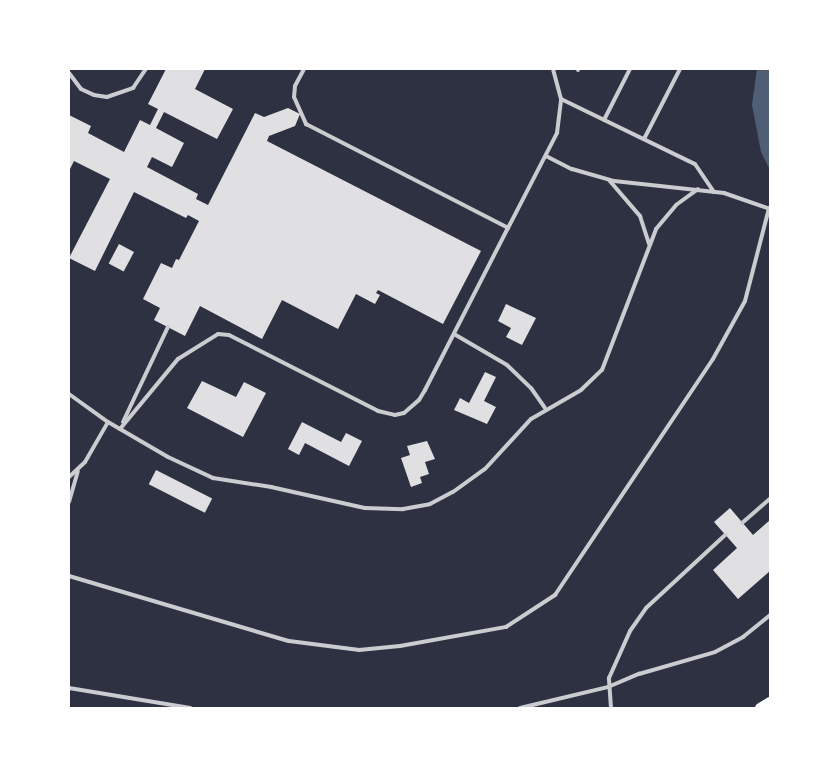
<!DOCTYPE html>
<style>
body{margin:0}
#map{position:relative;width:839px;height:777px;overflow:hidden;background:#2d3142;font-family:"Roboto Condensed",sans-serif}
div>[style]{position:absolute}
.water>*{inset:0;background:#4f5d75}
.building>*{inset:0;background:#e0e0e3;transform-origin:0 0}
.service>*{height:4px;margin:-2px;padding:0 2px;transform-origin:2px;border-radius:2px;background:#caccd0}
.secondary>*{height:10px;margin:-5px;padding:0 5px;transform-origin:5px;border-radius:5px;background:#fff}
span{translate:-50% -50%;white-space:nowrap;text-align:center;line-height:1.15;-webkit-text-stroke:4.5px #fff;paint-order:stroke}
.frame{position:absolute;inset:0;border:70px solid #fff;pointer-events:none}
</style>
<div id="map">
<div class="water">
<i style="clip-path:polygon(757px 69px,770px 69px,770px 170px,761px 152px,752px 105px)"></i>
</div>
<div class="building">
<i style="clip-path:polygon(166px 69px,205px 69px,195px 89px,233px 109px,217px 139px,164px 112px,156px 128px,184px 143px,172px 167px,152px 157px,147px 167px,198px 194px,196px 199px,208px 205px,255px 113px,264px 117px,288px 108px,300px 114px,295px 126px,269px 136px,267px 141px,481px 251px,443px 324px,378px 290px,376px 293px,380px 295px,375px 304px,356px 294px,338px 329px,282px 300px,262px 339px,200px 306px,185px 336px,154px 320px,160px 308px,143px 299px,161px 263px,172px 268px,176px 259px,179px 260px,199px 221px,188px 215px,186px 218px,134px 192px,95px 271px,69px 258px,110px 179px,74px 161px,69px 171px,69px 115px,91px 126px,88px 133px,124px 152px,140px 120px,150px 125px,158px 109px,148px 104px)"></i>
<i style="left:119px;top:244px;width:17px;height:22px;rotate:28deg"></i>
<i style="clip-path:polygon(506px 304px,536px 318px,522px 345px,506px 337px,511px 328px,498px 321px)"></i>
<i style="clip-path:polygon(485px 372px,496px 377px,484px 401px,496px 407px,487px 424px,454px 410px,460px 398px,469px 403px)"></i>
<i style="clip-path:polygon(202px 381px,236px 397px,244px 382px,266px 393px,243px 437px,187px 408px)"></i>
<i style="clip-path:polygon(302px 422px,341px 442px,346px 433px,362px 441px,349px 466px,305px 443px,299px 455px,288px 449px)"></i>
<i style="clip-path:polygon(427px 441px,435px 459px,425px 462px,429px 474px,420px 477px,422px 483px,411px 487px,401px 458px,410px 455px,407px 446px)"></i>
<i style="left:156px;top:470px;width:63px;height:16px;rotate:27deg"></i>
<i style="clip-path:polygon(730px 508px,753px 535px,770px 520px,770px 571px,738px 599px,713px 570px,737px 548px,714px 522px)"></i>
</div>
<div class="service">
<i style="left:304px;top:69px;width:19px;rotate:118deg"></i>
<i style="left:295px;top:86px;width:11px;rotate:95deg"></i>
<i style="left:294px;top:97px;width:30px;rotate:66deg"></i>
<i style="left:306px;top:124px;width:227px;rotate:27.2deg"></i>
<i style="left:508px;top:228px;width:107px;rotate:-62.7deg"></i>
<i style="left:557px;top:133px;width:34px;rotate:-83deg"></i>
<i style="left:561px;top:99px;width:31px;rotate:-105deg"></i>
<i style="left:578px;top:70px;width:1px;rotate:-90deg"></i>
<i style="left:69px;top:73px;width:20px;rotate:53deg"></i>
<i style="left:81px;top:89px;width:14px;rotate:25deg"></i>
<i style="left:94px;top:95px;width:13px;rotate:9deg"></i>
<i style="left:107px;top:97px;width:28px;rotate:-19deg"></i>
<i style="left:133px;top:88px;width:23px;rotate:-56deg"></i>
<i style="left:561px;top:99px;width:149px;rotate:25.9deg"></i>
<i style="left:695px;top:164px;width:34px;rotate:56deg"></i>
<i style="left:604px;top:120px;width:57px;rotate:-63deg"></i>
<i style="left:644px;top:139px;width:79px;rotate:-62.8deg"></i>
<i style="left:546px;top:156px;width:29px;rotate:27deg"></i>
<i style="left:572px;top:169px;width:44px;rotate:15.9deg"></i>
<i style="left:614px;top:181px;width:111px;rotate:6.2deg"></i>
<i style="left:724px;top:193px;width:49px;rotate:19.2deg"></i>
<i style="left:609px;top:180px;width:48px;rotate:49.3deg"></i>
<i style="left:640px;top:216px;width:29px;rotate:72deg"></i>
<i style="left:454px;top:334px;width:61px;rotate:30.3deg"></i>
<i style="left:507px;top:365px;width:33px;rotate:44deg"></i>
<i style="left:531px;top:388px;width:24px;rotate:55deg"></i>
<i style="left:69px;top:394px;width:48px;rotate:35.7deg"></i>
<i style="left:108px;top:422px;width:69px;rotate:30.3deg"></i>
<i style="left:168px;top:457px;width:50px;rotate:25deg"></i>
<i style="left:213px;top:478px;width:59px;rotate:8.8deg"></i>
<i style="left:271px;top:487px;width:96px;rotate:12.6deg"></i>
<i style="left:365px;top:508px;width:38px;rotate:2deg"></i>
<i style="left:403px;top:509px;width:27px;rotate:-10deg"></i>
<i style="left:430px;top:504px;width:26px;rotate:-28deg"></i>
<i style="left:453px;top:492px;width:39px;rotate:-36deg"></i>
<i style="left:485px;top:469px;width:68px;rotate:-47.4deg"></i>
<i style="left:531px;top:419px;width:58px;rotate:-30.1deg"></i>
<i style="left:581px;top:390px;width:29px;rotate:-44deg"></i>
<i style="left:602px;top:370px;width:151px;rotate:-69deg"></i>
<i style="left:656px;top:229px;width:31px;rotate:-50deg"></i>
<i style="left:676px;top:205px;width:27px;rotate:-36deg"></i>
<i style="left:123px;top:422px;width:105px;rotate:-64.7deg"></i>
<i style="left:120px;top:429px;width:91px;rotate:-50.4deg"></i>
<i style="left:178px;top:359px;width:47px;rotate:-32deg"></i>
<i style="left:218px;top:334px;width:11px;rotate:5deg"></i>
<i style="left:229px;top:335px;width:167px;rotate:27deg"></i>
<i style="left:378px;top:411px;width:17px;rotate:13deg"></i>
<i style="left:395px;top:415px;width:9px;rotate:-13deg"></i>
<i style="left:404px;top:413px;width:20px;rotate:-41deg"></i>
<i style="left:419px;top:400px;width:12px;rotate:-59deg"></i>
<i style="left:425px;top:390px;width:182px;rotate:-62.9deg"></i>
<i style="left:69px;top:477px;width:22px;rotate:-43deg"></i>
<i style="left:85px;top:462px;width:46px;rotate:-60.1deg"></i>
<i style="left:69px;top:502px;width:32px;rotate:-74deg"></i>
<i style="left:742px;top:523px;width:37px;rotate:-41deg"></i>
<i style="left:69px;top:576px;width:229px;rotate:16.5deg"></i>
<i style="left:289px;top:641px;width:71px;rotate:7.3deg"></i>
<i style="left:359px;top:650px;width:41px;rotate:-5.6deg"></i>
<i style="left:400px;top:646px;width:108px;rotate:-10.2deg"></i>
<i style="left:506px;top:627px;width:59px;rotate:-33.1deg"></i>
<i style="left:555px;top:595px;width:284px;rotate:-56.2deg"></i>
<i style="left:713px;top:359px;width:66px;rotate:-61.1deg"></i>
<i style="left:745px;top:301px;width:96px;rotate:-75.5deg"></i>
<i style="left:69px;top:688px;width:123px;rotate:9.4deg"></i>
<i style="left:520px;top:708px;width:90px;rotate:-13.4deg"></i>
<i style="left:608px;top:687px;width:34px;rotate:-23deg"></i>
<i style="left:639px;top:674px;width:79px;rotate:-16.1deg"></i>
<i style="left:715px;top:652px;width:32px;rotate:-28deg"></i>
<i style="left:743px;top:637px;width:35px;rotate:-39deg"></i>
<i style="left:611px;top:708px;width:30px;rotate:-94deg"></i>
<i style="left:609px;top:678px;width:51px;rotate:-65.9deg"></i>
<i style="left:630px;top:631px;width:28px;rotate:-55deg"></i>
<i style="left:646px;top:608px;width:108px;rotate:-42.7deg"></i>
</div>
<div class="secondary">
<i style="left:760px;top:708px;width:12px;rotate:-31deg"></i>
</div>
<div class="frame"></div>
</div>
